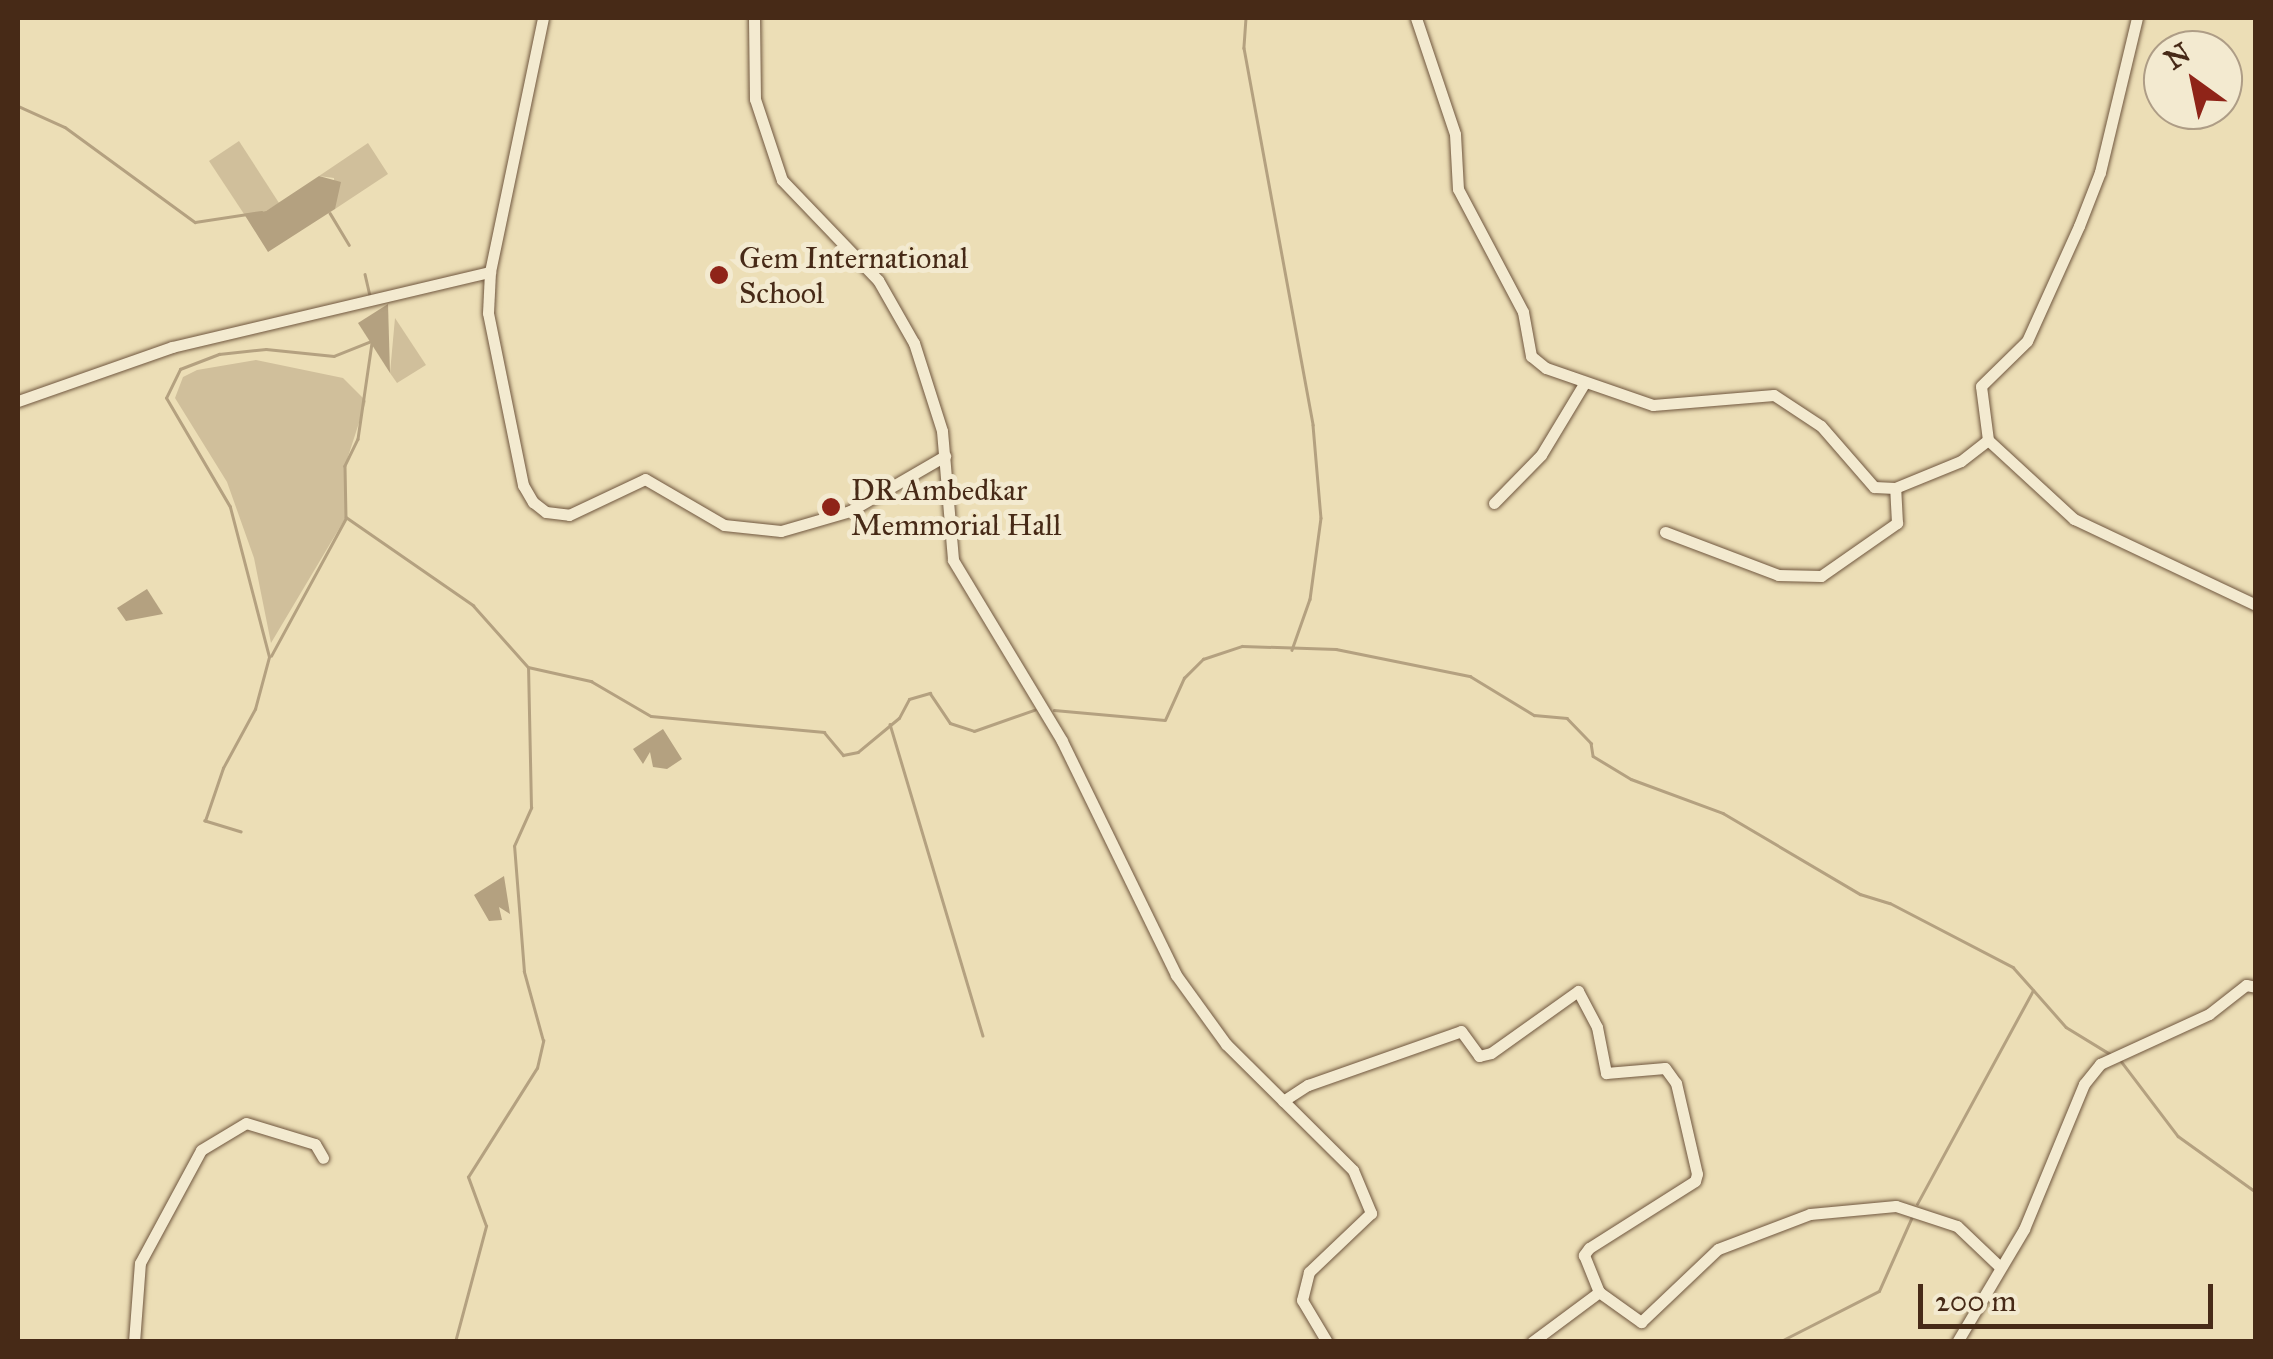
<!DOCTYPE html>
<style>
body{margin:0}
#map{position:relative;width:2273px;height:1359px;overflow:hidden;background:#ecdeb6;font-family:"IM FELL Great Primer",serif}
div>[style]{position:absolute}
.green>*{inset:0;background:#d0bf9b}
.water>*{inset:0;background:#b4a180}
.stream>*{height:2.5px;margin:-1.25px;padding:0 1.25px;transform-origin:1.25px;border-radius:1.25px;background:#b4a180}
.roads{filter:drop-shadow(0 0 2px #70573f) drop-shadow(0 0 2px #70573f)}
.minor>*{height:11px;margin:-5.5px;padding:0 5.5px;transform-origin:5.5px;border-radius:5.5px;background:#f3ead0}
.dots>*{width:28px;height:28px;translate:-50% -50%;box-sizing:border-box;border:5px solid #f3ead0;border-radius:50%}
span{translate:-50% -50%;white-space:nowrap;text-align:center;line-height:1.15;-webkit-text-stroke:10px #f3ead0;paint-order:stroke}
.poi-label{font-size:30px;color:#472a17}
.left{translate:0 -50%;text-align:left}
.frame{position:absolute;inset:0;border:20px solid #472a17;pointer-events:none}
.north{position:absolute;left:2143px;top:30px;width:100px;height:100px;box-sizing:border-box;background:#f3ead0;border:2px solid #ae9d86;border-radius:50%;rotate:327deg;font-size:28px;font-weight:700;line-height:40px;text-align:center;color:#472a17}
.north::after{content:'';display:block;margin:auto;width:35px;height:45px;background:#8f2418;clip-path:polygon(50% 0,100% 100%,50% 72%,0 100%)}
.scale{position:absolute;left:1918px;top:1284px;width:295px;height:45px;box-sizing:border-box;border:5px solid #472a17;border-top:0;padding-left:12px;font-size:30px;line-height:35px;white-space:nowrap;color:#472a17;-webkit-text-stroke:8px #f3ead0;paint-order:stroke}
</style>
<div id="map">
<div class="green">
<i style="clip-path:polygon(239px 141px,279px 203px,266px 211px,244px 214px,209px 161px)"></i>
<i style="clip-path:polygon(368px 143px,388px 174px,335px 209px,334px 178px,319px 176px)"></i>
<i style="clip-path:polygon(395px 318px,426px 365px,397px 383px,390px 373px)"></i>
<i style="clip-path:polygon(256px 360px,343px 378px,366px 401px,345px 466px,346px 517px,271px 643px,254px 558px,227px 482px,175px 398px,183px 377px,197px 370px)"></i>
</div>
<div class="water">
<i style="clip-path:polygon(319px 176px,341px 182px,335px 209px,268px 252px,244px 214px,266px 211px)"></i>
<i style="clip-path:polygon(388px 304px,390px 373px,358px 323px)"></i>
<i style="clip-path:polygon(147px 589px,163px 614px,126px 621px,117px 608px)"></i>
<i style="clip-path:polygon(663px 729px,682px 759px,667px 769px,653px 767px,650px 752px,643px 764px,633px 749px)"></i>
<i style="clip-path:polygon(504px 876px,510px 914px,499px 907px,502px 920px,489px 921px,474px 895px)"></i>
</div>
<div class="stream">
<i style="left:1246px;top:18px;width:30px;rotate:94deg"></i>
<i style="left:1244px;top:48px;width:383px;rotate:79.6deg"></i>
<i style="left:1313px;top:425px;width:93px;rotate:85.1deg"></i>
<i style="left:1321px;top:518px;width:82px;rotate:97.7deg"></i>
<i style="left:1310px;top:599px;width:54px;rotate:109.4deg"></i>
<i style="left:18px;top:106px;width:51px;rotate:24.1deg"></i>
<i style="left:65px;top:127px;width:161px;rotate:36.2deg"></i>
<i style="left:195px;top:222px;width:67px;rotate:-8.6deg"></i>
<i style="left:330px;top:213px;width:37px;rotate:59deg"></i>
<i style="left:365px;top:274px;width:22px;rotate:77deg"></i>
<i style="left:372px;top:343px;width:97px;rotate:98.3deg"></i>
<i style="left:358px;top:439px;width:30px;rotate:116deg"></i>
<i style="left:345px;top:466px;width:51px;rotate:88.9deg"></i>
<i style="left:346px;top:517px;width:155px;rotate:34.7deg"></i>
<i style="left:473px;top:605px;width:83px;rotate:48.4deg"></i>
<i style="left:528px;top:667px;width:65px;rotate:12.5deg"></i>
<i style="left:591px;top:681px;width:69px;rotate:30.3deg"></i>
<i style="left:651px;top:716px;width:174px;rotate:5.3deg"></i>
<i style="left:824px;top:732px;width:30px;rotate:50deg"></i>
<i style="left:843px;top:755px;width:15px;rotate:-11deg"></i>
<i style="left:858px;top:752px;width:53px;rotate:-39.7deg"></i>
<i style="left:899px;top:718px;width:21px;rotate:-62deg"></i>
<i style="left:909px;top:699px;width:22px;rotate:-16deg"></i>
<i style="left:930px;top:693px;width:36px;rotate:56deg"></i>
<i style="left:950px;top:723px;width:25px;rotate:18deg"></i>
<i style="left:974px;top:731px;width:64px;rotate:-19.3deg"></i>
<i style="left:271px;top:656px;width:157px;rotate:-61.5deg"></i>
<i style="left:1054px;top:710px;width:111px;rotate:5.1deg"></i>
<i style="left:1165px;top:720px;width:46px;rotate:-65.7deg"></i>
<i style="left:1184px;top:678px;width:27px;rotate:-45deg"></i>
<i style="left:1203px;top:659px;width:41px;rotate:-18.4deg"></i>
<i style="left:1242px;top:646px;width:94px;rotate:1.8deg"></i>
<i style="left:1336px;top:649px;width:137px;rotate:11.4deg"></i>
<i style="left:1470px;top:676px;width:75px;rotate:31.4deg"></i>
<i style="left:1534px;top:715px;width:33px;rotate:5deg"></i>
<i style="left:1567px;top:718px;width:35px;rotate:46deg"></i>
<i style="left:1591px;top:743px;width:13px;rotate:81deg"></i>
<i style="left:1593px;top:756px;width:44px;rotate:31.2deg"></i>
<i style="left:1631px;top:779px;width:98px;rotate:20.3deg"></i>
<i style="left:1723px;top:813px;width:159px;rotate:30.6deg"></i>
<i style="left:1860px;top:894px;width:31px;rotate:17deg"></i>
<i style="left:1890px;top:903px;width:139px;rotate:27.5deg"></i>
<i style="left:2013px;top:967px;width:80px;rotate:48.5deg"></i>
<i style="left:2066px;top:1027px;width:52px;rotate:31.5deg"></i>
<i style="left:890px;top:724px;width:325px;rotate:73.4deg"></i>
<i style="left:241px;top:832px;width:38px;rotate:-163deg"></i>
<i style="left:205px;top:821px;width:56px;rotate:-71.2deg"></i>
<i style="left:223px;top:768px;width:67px;rotate:-61.5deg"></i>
<i style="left:255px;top:709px;width:54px;rotate:-74.9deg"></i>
<i style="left:269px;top:657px;width:155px;rotate:-104.6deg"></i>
<i style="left:230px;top:507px;width:126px;rotate:-120.4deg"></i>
<i style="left:166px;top:398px;width:32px;rotate:-64deg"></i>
<i style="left:180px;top:369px;width:42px;rotate:-21deg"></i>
<i style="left:219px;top:354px;width:47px;rotate:-6.1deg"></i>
<i style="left:266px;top:349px;width:68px;rotate:5.9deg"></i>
<i style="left:334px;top:356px;width:38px;rotate:-22deg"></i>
<i style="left:2121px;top:1061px;width:94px;rotate:52.8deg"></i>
<i style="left:2178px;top:1136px;width:96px;rotate:35.7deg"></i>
<i style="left:1917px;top:1204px;width:243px;rotate:-61.5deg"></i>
<i style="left:455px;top:1342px;width:120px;rotate:-75deg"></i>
<i style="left:486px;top:1226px;width:52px;rotate:-110.2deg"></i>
<i style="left:468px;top:1177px;width:129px;rotate:-57.7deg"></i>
<i style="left:537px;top:1068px;width:28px;rotate:-77deg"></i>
<i style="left:543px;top:1041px;width:72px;rotate:-105.4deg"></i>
<i style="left:524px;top:972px;width:126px;rotate:-94.5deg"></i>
<i style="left:514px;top:846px;width:42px;rotate:-65.9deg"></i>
<i style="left:531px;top:808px;width:139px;rotate:-91.2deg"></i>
<i style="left:1779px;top:1342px;width:112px;rotate:-27deg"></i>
<i style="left:1879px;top:1291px;width:79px;rotate:-66deg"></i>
</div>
<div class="roads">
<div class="minor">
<i style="left:543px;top:18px;width:259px;rotate:101.8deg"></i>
<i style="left:490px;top:272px;width:41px;rotate:92.8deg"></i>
<i style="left:488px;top:313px;width:176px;rotate:78.5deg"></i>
<i style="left:523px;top:485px;width:20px;rotate:60deg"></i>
<i style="left:533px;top:502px;width:16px;rotate:38deg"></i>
<i style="left:546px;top:512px;width:23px;rotate:7deg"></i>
<i style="left:569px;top:515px;width:84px;rotate:-25.3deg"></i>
<i style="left:645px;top:479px;width:91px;rotate:30.2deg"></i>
<i style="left:724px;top:525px;width:57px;rotate:6deg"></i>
<i style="left:781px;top:531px;width:72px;rotate:-16.2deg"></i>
<i style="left:850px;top:511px;width:110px;rotate:-30.1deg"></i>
<i style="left:754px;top:18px;width:81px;rotate:89.3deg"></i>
<i style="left:755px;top:99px;width:85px;rotate:71.6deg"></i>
<i style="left:782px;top:180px;width:139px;rotate:46.2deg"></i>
<i style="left:878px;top:280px;width:73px;rotate:60.3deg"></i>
<i style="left:914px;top:343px;width:92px;rotate:72.3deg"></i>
<i style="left:942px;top:431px;width:129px;rotate:85.1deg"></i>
<i style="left:953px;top:560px;width:211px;rotate:58.9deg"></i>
<i style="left:1062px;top:741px;width:260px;rotate:64deg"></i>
<i style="left:1176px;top:975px;width:85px;rotate:54.1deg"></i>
<i style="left:1226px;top:1044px;width:179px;rotate:44.8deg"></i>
<i style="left:1353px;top:1170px;width:47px;rotate:67.3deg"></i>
<i style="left:1371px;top:1213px;width:86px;rotate:136.4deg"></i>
<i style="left:1309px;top:1272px;width:29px;rotate:104deg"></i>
<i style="left:1302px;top:1300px;width:49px;rotate:59.2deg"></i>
<i style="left:1416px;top:18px;width:122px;rotate:71.4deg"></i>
<i style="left:1455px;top:134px;width:55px;rotate:86.9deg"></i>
<i style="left:1458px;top:189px;width:139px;rotate:62.1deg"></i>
<i style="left:1523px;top:312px;width:45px;rotate:79.7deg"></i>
<i style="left:1531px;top:356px;width:19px;rotate:39deg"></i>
<i style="left:1546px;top:368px;width:113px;rotate:19.1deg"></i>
<i style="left:1653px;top:405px;width:121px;rotate:-4.7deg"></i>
<i style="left:1774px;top:395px;width:56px;rotate:33.4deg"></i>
<i style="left:1821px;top:426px;width:81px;rotate:49deg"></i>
<i style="left:1874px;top:487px;width:21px;rotate:3deg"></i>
<i style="left:1895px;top:488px;width:71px;rotate:-22.2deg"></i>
<i style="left:1961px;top:461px;width:34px;rotate:-38deg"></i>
<i style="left:1988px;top:440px;width:54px;rotate:-97.4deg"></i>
<i style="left:1981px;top:386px;width:64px;rotate:-44.4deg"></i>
<i style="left:2027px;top:341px;width:126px;rotate:-65.7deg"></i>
<i style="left:2079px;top:226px;width:58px;rotate:-68.7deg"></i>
<i style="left:2100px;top:172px;width:158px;rotate:-76.5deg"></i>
<i style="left:18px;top:401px;width:163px;rotate:-19.3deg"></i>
<i style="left:172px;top:347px;width:327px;rotate:-13.3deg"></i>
<i style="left:1988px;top:440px;width:117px;rotate:42.6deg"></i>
<i style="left:2074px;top:519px;width:201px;rotate:25.3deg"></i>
<i style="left:1494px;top:503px;width:67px;rotate:-45.6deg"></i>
<i style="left:1541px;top:455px;width:85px;rotate:-58.9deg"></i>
<i style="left:1665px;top:532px;width:121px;rotate:20.8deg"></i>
<i style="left:1778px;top:575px;width:43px;rotate:1.3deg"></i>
<i style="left:1821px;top:576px;width:93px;rotate:-34.9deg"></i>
<i style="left:1897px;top:523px;width:35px;rotate:-93deg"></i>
<i style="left:1283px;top:1101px;width:30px;rotate:-33deg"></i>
<i style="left:1308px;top:1085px;width:162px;rotate:-19.4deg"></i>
<i style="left:1461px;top:1031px;width:31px;rotate:54deg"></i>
<i style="left:1479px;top:1056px;width:12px;rotate:-14deg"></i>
<i style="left:1491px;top:1053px;width:107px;rotate:-35.5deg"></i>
<i style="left:1578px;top:991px;width:41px;rotate:62.2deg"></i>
<i style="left:1597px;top:1027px;width:47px;rotate:78.9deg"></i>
<i style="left:1606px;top:1073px;width:59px;rotate:-4.8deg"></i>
<i style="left:1665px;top:1068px;width:19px;rotate:54deg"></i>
<i style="left:1676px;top:1083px;width:93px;rotate:77deg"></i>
<i style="left:1697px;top:1174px;width:7px;rotate:106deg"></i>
<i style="left:1695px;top:1181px;width:125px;rotate:147.7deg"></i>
<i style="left:1589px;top:1248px;width:9px;rotate:126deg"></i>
<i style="left:1584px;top:1255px;width:40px;rotate:68deg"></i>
<i style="left:134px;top:1342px;width:79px;rotate:-85.7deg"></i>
<i style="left:140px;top:1263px;width:128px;rotate:-61.6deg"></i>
<i style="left:201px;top:1150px;width:52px;rotate:-31deg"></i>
<i style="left:246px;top:1123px;width:72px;rotate:16.9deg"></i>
<i style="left:315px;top:1144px;width:16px;rotate:60deg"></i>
<i style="left:1532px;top:1342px;width:84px;rotate:-36.7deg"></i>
<i style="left:1599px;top:1292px;width:52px;rotate:35.5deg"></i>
<i style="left:1641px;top:1322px;width:106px;rotate:-43.5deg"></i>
<i style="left:1718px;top:1249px;width:98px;rotate:-20.8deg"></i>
<i style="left:1810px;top:1214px;width:86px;rotate:-5.3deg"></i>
<i style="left:1896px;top:1206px;width:64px;rotate:18.2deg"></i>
<i style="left:1957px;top:1226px;width:58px;rotate:43.6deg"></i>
<i style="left:1957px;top:1342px;width:131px;rotate:-59.3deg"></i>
<i style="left:2024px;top:1229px;width:157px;rotate:-67.5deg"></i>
<i style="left:2084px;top:1084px;width:26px;rotate:-51deg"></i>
<i style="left:2100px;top:1064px;width:120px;rotate:-24.6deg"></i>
<i style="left:2209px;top:1014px;width:47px;rotate:-38.1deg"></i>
<i style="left:2246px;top:985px;width:10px;rotate:11deg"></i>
</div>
</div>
<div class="dots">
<i style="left:719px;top:275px;background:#8f2418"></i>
<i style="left:831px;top:507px;background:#8f2418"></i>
</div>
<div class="poi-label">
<span class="left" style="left:739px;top:275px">Gem International<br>School</span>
<span class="left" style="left:851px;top:507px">DR Ambedkar<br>Memmorial Hall</span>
</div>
<div class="frame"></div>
<div class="north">N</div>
<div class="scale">200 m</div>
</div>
